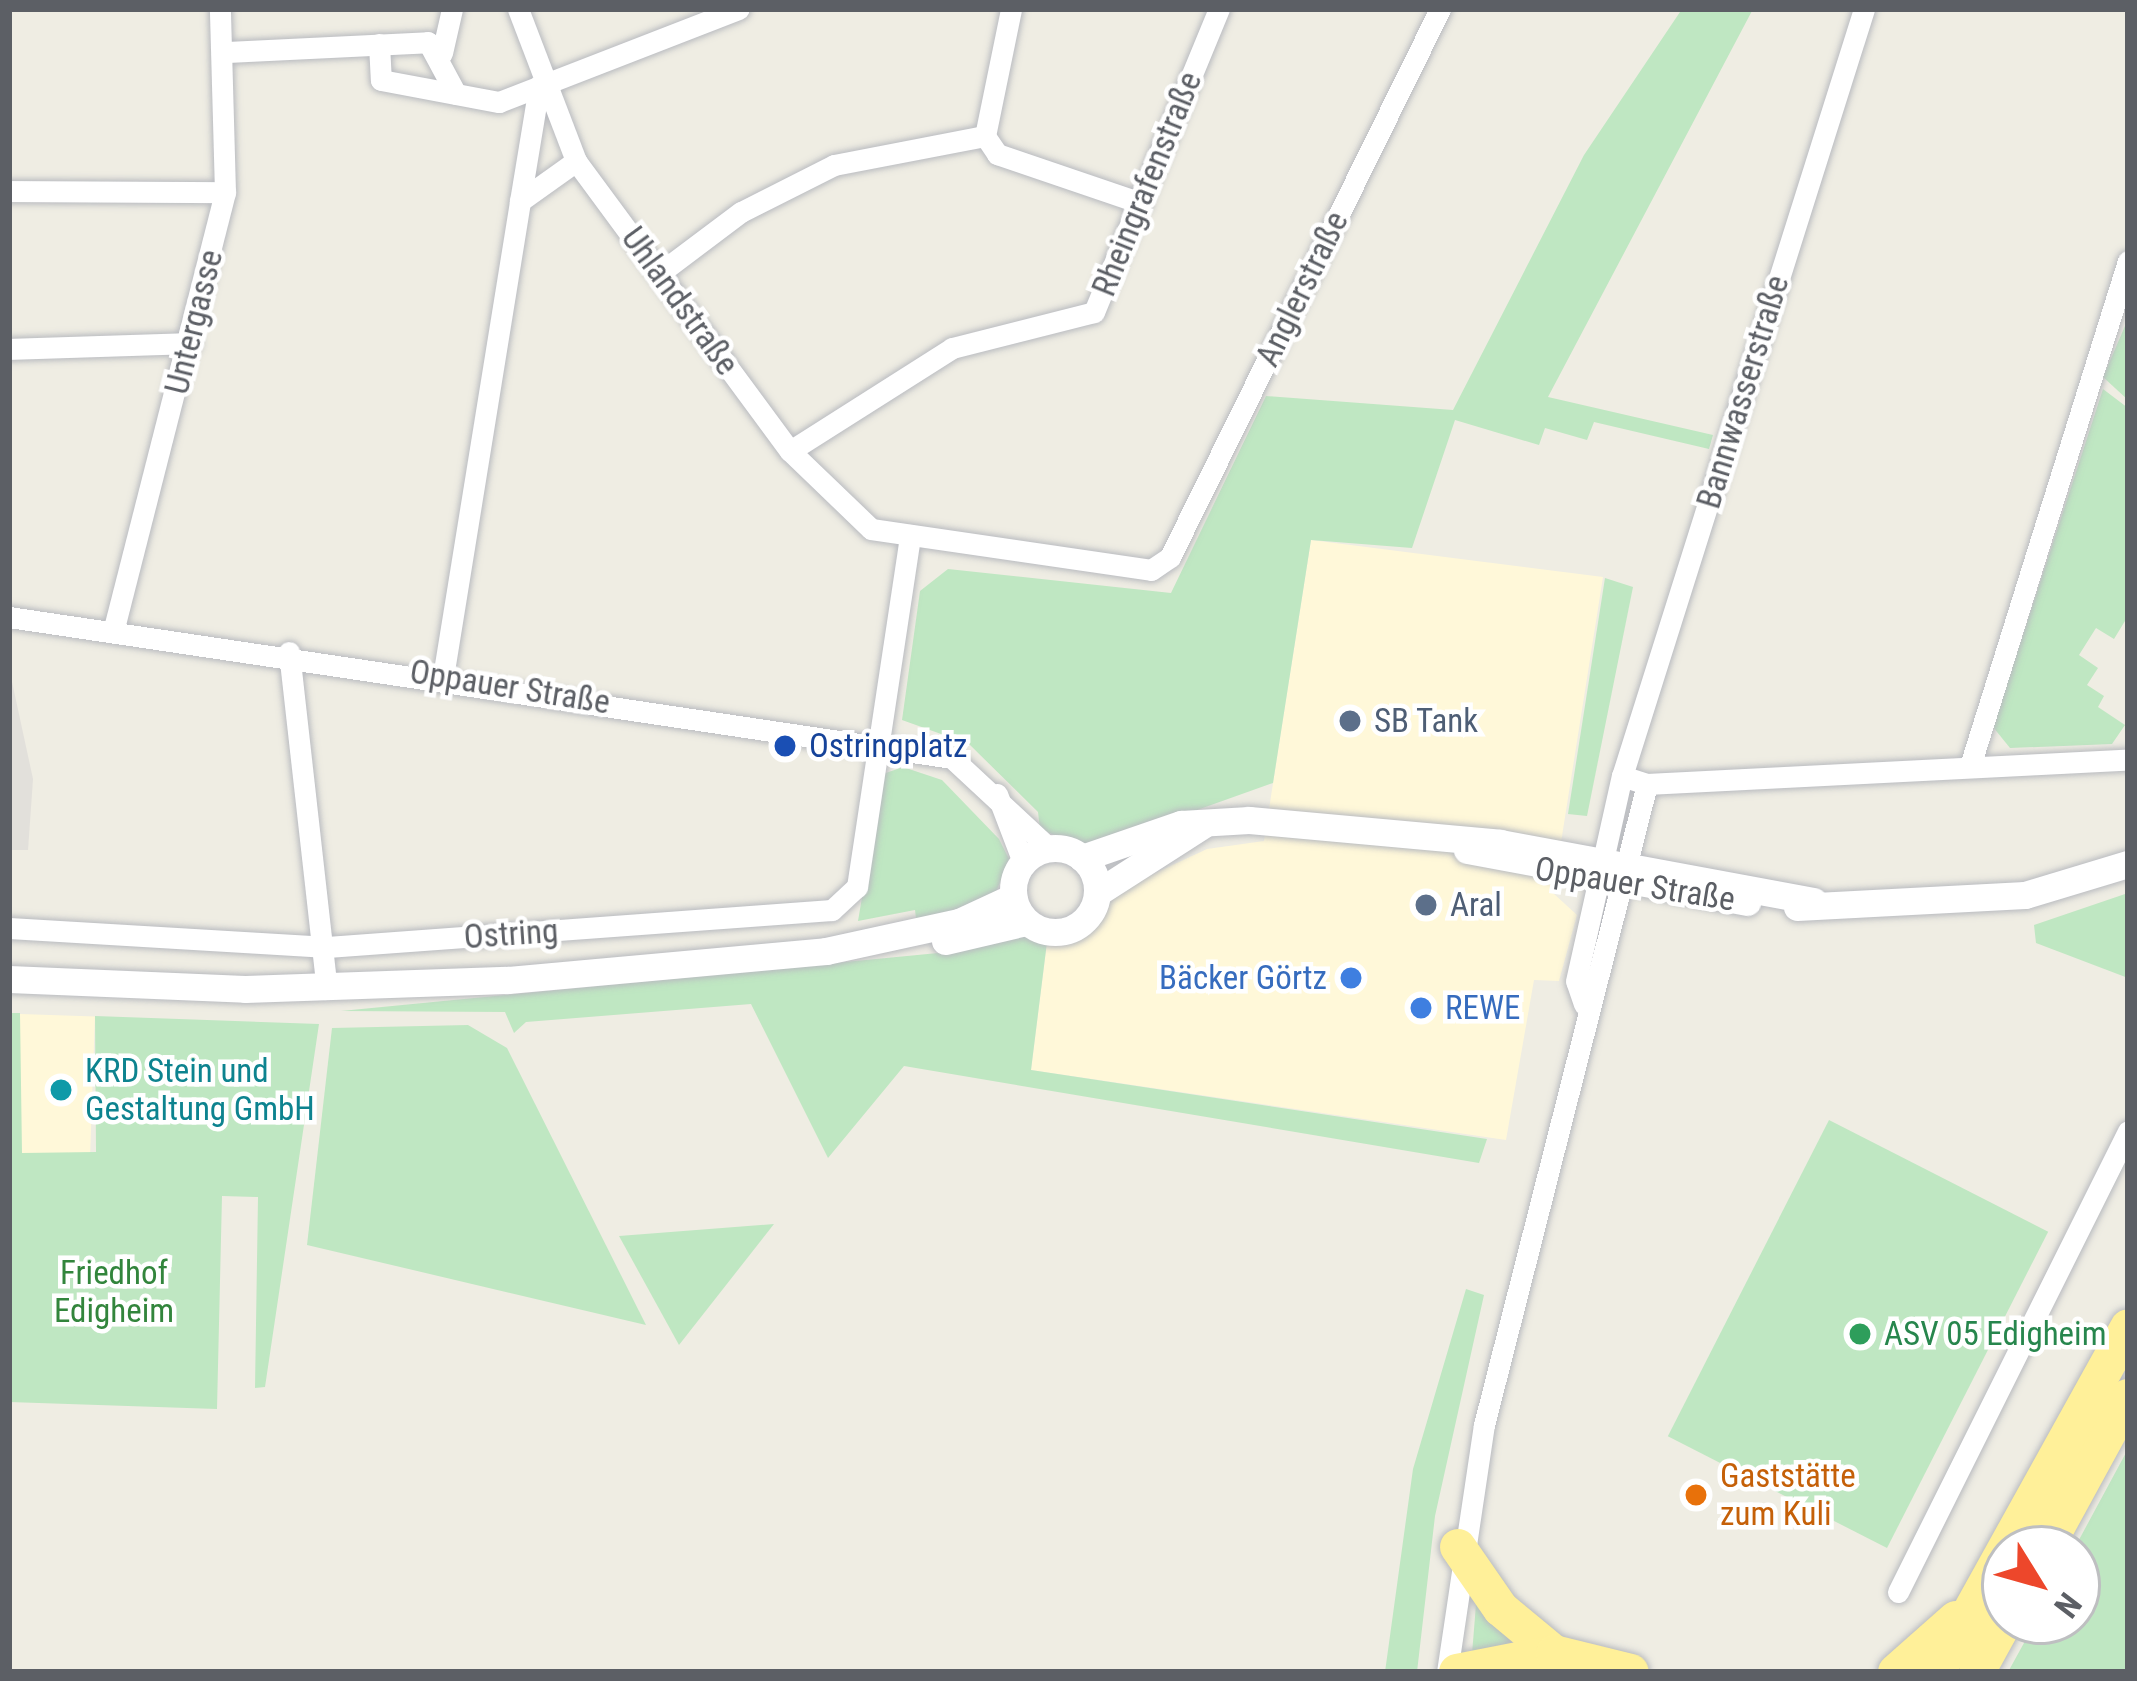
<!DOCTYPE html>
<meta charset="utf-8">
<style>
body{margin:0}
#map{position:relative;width:2137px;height:1681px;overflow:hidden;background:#efede3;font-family:"Roboto Condensed",sans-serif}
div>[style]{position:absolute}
.commercial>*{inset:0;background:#fff8d9;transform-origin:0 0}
.industrial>*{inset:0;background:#e2e0db}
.green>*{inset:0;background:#bfe7c2;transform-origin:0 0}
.roads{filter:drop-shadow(0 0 3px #b9bbc0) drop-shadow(0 0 3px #b9bbc0)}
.minor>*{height:21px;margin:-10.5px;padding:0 10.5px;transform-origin:10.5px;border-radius:10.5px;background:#fff}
.tertiary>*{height:27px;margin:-13.5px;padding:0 13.5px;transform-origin:13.5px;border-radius:13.5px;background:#fff}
.tertiary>.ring{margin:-13.5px;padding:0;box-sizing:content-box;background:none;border:27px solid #fff;border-radius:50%}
.trunk>*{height:36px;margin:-18px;padding:0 18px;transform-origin:18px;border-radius:18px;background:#fff099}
.dots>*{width:33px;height:33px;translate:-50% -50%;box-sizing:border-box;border:6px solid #fff;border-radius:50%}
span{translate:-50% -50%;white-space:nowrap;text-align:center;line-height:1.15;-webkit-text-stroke:9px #fff;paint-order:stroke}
.street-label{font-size:33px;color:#5c5f65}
.service-label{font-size:33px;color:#4e5e75}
.left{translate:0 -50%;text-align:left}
.transit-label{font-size:33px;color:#164399}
.shop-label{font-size:33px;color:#366cbe}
.right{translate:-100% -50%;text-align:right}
.culture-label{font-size:33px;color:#0d838f}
.park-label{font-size:33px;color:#32853c}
.leisure-label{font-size:33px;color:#27864d}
.food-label{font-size:33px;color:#c56008}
.frame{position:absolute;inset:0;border:12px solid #5c5f65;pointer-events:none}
.north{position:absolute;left:1981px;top:1525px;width:120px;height:120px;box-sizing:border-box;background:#fff;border:3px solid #bebfc1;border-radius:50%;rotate:127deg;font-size:33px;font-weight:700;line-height:48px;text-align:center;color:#5c5f65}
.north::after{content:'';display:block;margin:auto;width:42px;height:54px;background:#ed472b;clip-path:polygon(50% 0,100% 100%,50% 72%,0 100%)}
</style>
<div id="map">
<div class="commercial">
<i style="clip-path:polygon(1311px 540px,1603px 577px,1553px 893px,1577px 915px,1559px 981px,1534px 980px,1506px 1140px,1031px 1070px,1047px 942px,1078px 936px,1108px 895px,1207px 849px,1264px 841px)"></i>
<i style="left:20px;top:1014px;width:75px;height:139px;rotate:2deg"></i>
</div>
<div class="industrial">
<i style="clip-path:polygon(9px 668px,33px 779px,28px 850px,9px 850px)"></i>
</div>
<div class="green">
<i style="clip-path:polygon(1682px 9px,1753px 9px,1548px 397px,1713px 435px,1709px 449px,1594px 422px,1587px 440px,1545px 428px,1539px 445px,1455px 420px,1412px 548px,1311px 540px,1273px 783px,1088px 849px,1040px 829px,1038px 812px,969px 744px,902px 720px,920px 591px,948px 569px,1171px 593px,1266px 396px,1453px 410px,1584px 155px)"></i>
<i style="clip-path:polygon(2128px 319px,2128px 400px,2103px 377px)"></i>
<i style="clip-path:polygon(2103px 389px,2128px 408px,2128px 616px,2114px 639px,2096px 628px,2079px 655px,2098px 668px,2087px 685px,2104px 696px,2098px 707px,2125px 725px,2112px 744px,2010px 748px,1993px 727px)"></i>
<i style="clip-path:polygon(1605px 578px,1633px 587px,1587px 816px,1568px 814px)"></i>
<i style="clip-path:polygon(903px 767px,942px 780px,999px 839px,1009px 859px,993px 900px,917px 926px,915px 910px,858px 921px,883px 774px)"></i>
<i style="clip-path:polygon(2128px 893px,2128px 978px,2036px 943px,2034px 925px)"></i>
<i style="clip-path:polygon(1018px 933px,1047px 942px,1031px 1070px,1487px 1139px,1479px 1163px,904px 1066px,828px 1158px,751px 1004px,526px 1022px,514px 1033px,505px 1012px,341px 1011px,938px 953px)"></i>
<i style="clip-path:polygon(9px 1013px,20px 1013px,22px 1153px,96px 1152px,95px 1016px,319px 1024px,265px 1387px,255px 1388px,258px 1197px,222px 1196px,217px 1409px,9px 1402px)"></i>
<i style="clip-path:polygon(468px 1025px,507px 1048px,646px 1325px,307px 1245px,332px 1028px)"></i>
<i style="left:1829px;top:1120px;width:246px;height:355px;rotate:27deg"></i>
<i style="clip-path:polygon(774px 1224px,679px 1345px,619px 1236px)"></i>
<i style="clip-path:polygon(1466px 1289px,1484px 1295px,1435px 1516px,1417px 1672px,1385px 1672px,1413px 1469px)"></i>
<i style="clip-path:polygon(2128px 1449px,2128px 1672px,2008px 1672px,2036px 1621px,2077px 1621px,2074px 1549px)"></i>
<i style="clip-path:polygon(1477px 1592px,1528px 1644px,1472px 1654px)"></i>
</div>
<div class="roads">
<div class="minor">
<i style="left:518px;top:9px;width:163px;rotate:69.1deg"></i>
<i style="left:576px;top:161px;width:360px;rotate:53.6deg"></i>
<i style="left:790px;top:451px;width:112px;rotate:43.9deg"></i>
<i style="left:871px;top:529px;width:283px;rotate:8.3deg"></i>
<i style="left:1151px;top:570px;width:23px;rotate:-34deg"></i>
<i style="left:1170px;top:557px;width:611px;rotate:-63.77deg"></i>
<i style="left:1864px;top:9px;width:804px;rotate:107.51deg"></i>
<i style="left:1622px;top:776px;width:26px;rotate:18deg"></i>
<i style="left:1647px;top:784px;width:482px;rotate:-2.9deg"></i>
<i style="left:379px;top:44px;width:36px;rotate:87deg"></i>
<i style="left:381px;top:80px;width:120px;rotate:10.6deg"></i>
<i style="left:499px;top:102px;width:257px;rotate:-21.2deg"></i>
<i style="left:227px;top:52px;width:201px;rotate:-2.8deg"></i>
<i style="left:428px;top:42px;width:59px;rotate:61.7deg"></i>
<i style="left:442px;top:53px;width:45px;rotate:-77.2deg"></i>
<i style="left:985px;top:136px;width:22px;rotate:56deg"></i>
<i style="left:997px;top:154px;width:152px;rotate:18.8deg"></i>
<i style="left:9px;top:191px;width:216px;rotate:0.3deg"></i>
<i style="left:520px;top:201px;width:117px;rotate:-80.6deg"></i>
<i style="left:661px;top:272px;width:100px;rotate:-36.9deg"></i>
<i style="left:741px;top:212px;width:104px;rotate:-26.8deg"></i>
<i style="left:834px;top:165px;width:154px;rotate:-10.9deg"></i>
<i style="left:985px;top:136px;width:130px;rotate:-78.4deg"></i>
<i style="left:9px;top:349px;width:181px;rotate:-1.9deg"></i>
<i style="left:790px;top:451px;width:192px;rotate:-32.4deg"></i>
<i style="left:952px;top:348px;width:146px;rotate:-14.2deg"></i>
<i style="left:1094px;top:312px;width:328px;rotate:-67.6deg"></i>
<i style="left:9px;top:617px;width:953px;rotate:8.5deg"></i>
<i style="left:952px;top:758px;width:134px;rotate:42.9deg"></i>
<i style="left:114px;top:628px;width:450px;rotate:-75.7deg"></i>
<i style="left:225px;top:192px;width:183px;rotate:-91.6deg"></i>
<i style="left:289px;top:652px;width:339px;rotate:83.6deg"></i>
<i style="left:443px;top:677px;width:482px;rotate:-80.8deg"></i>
<i style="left:520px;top:201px;width:69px;rotate:-35.5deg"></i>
<i style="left:1970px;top:766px;width:529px;rotate:-72.63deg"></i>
<i style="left:997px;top:794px;width:73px;rotate:69.1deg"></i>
<i style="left:9px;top:928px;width:319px;rotate:3.4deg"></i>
<i style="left:327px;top:947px;width:506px;rotate:-4.19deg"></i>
<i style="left:832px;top:910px;width:34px;rotate:-43deg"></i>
<i style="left:857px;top:887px;width:356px;rotate:-81.4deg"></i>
<i style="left:1584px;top:1004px;width:24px;rotate:-109deg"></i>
<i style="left:1576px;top:981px;width:210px;rotate:-77.4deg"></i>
<i style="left:1898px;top:1592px;width:515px;rotate:-63.48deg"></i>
<i style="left:1447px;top:1672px;width:250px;rotate:-81.5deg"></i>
<i style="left:1484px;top:1425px;width:661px;rotate:-75.73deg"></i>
</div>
<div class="tertiary">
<i class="ring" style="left:1013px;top:848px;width:57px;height:57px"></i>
<i style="left:1467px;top:850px;width:285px;rotate:10.5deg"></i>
<i style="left:1082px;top:858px;width:105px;rotate:-19deg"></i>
<i style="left:1181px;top:824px;width:68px;rotate:-3.4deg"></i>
<i style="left:1249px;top:820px;width:252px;rotate:5.2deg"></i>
<i style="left:1500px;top:843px;width:319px;rotate:10.5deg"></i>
<i style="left:1097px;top:893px;width:126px;rotate:-32.7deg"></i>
<i style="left:1797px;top:907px;width:228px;rotate:-3deg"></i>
<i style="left:2025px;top:895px;width:108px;rotate:-16.8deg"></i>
<i style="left:945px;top:941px;width:83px;rotate:-13.2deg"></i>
<i style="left:9px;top:979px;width:236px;rotate:2.4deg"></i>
<i style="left:245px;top:989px;width:263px;rotate:-2deg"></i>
<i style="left:508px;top:980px;width:319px;rotate:-5.2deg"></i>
<i style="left:826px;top:951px;width:136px;rotate:-12.3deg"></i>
<i style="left:959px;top:922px;width:60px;rotate:-24.8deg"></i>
</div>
<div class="trunk">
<i style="left:1458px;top:1547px;width:75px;rotate:55.3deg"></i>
<i style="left:1501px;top:1609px;width:69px;rotate:39.7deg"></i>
<i style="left:2045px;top:1549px;width:173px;rotate:-61.4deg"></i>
<i style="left:1457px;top:1672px;width:99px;rotate:-11.1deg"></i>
<i style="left:1554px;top:1653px;width:79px;rotate:13.9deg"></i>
<i style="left:1896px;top:1672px;width:80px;rotate:-41.5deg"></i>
<i style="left:1937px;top:1672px;width:394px;rotate:-61deg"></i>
<i style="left:1977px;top:1672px;width:58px;rotate:-61.2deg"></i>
</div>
</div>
<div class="dots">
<i style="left:1350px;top:721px;background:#5c6f8a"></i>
<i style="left:785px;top:746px;background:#1a4fb4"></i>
<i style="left:1426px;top:905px;background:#5c6f8a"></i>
<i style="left:1351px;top:978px;background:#3f7fe0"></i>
<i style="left:1421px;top:1008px;background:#3f7fe0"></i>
<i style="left:61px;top:1090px;background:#0f9aa8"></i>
<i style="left:1860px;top:1334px;background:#2e9e5b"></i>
<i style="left:1696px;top:1495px;background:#e8710a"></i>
</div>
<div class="street-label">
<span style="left:1147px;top:184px;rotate:-68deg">Rheingrafenstraße</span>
<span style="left:1302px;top:289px;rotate:-64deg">Anglerstraße</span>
<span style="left:680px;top:301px;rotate:54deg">Uhlandstraße</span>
<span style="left:194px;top:322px;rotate:-76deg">Untergasse</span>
<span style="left:1743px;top:392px;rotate:-73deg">Bannwasserstraße</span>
<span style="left:510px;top:687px;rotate:9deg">Oppauer Straße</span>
<span style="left:1635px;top:884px;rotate:9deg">Oppauer Straße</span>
<span style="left:511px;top:934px;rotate:-4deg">Ostring</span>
</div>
<div class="service-label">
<span class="left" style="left:1374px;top:721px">SB Tank</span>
<span class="left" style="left:1450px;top:905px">Aral</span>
</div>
<div class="transit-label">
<span class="left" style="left:809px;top:746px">Ostringplatz</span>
</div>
<div class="shop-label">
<span class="right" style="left:1327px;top:978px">Bäcker Görtz</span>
<span class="left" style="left:1445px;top:1008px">REWE</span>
</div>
<div class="culture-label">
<span class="left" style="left:85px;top:1090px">KRD Stein und<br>Gestaltung GmbH</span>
</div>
<div class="park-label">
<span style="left:114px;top:1292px">Friedhof<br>Edigheim</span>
</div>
<div class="leisure-label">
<span class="left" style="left:1884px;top:1334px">ASV 05 Edigheim</span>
</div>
<div class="food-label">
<span class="left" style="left:1720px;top:1495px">Gaststätte<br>zum Kuli</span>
</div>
<div class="frame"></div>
<div class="north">N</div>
</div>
